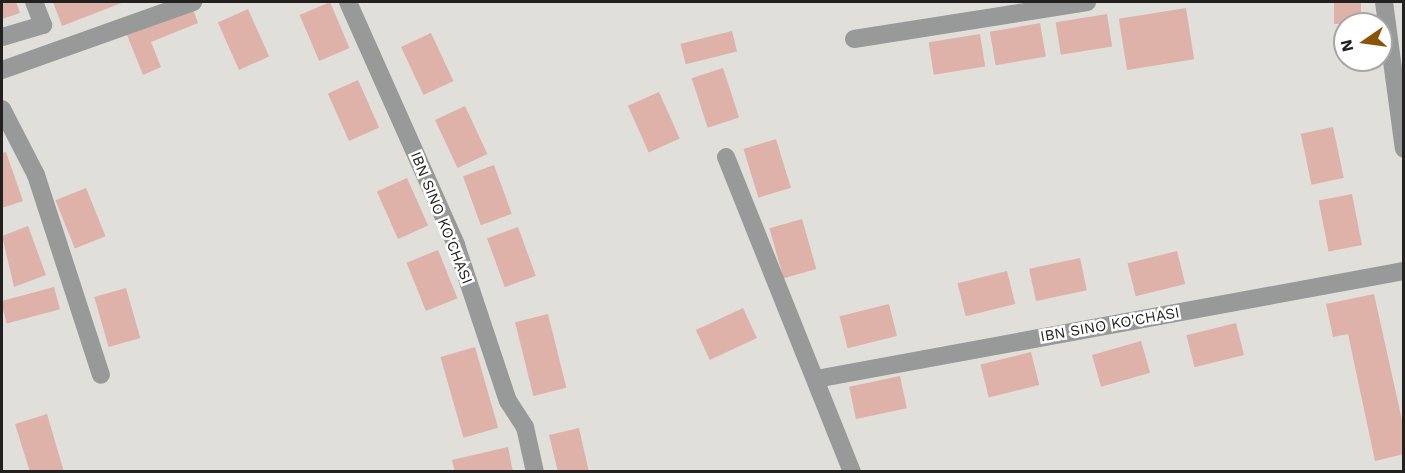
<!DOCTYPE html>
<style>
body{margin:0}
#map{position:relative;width:1405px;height:473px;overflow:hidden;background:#e1dfda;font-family:"Work Sans",sans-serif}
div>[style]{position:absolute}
.building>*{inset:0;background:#deb2a8;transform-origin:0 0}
.minor>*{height:18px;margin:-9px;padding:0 9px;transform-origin:9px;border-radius:9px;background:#979a99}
span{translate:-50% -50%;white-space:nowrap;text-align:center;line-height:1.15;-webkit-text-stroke:5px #fff;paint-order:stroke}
.street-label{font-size:15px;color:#22211f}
.frame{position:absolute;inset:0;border:3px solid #22211f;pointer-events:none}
.north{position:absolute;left:1333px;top:12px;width:60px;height:60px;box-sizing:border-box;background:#fff;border:2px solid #a7a6a5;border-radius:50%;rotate:257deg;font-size:16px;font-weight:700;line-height:24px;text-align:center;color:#22211f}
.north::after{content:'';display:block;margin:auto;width:21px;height:27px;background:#8a5306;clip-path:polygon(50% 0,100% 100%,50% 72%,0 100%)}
</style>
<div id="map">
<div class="building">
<i style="clip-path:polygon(2px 2px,16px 2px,20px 13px,2px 19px)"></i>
<i style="clip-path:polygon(53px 2px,124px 2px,62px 26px)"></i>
<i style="left:330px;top:2px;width:50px;height:33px;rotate:67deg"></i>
<i style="left:1334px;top:2px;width:27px;height:22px"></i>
<i style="left:1186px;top:8px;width:52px;height:68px;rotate:81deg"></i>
<i style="clip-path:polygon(193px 9px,198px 23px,151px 42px,161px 67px,143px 75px,127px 35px)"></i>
<i style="left:248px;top:9px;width:52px;height:33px;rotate:66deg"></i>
<i style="left:1107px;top:14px;width:33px;height:52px;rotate:81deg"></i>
<i style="left:1040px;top:23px;width:34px;height:51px;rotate:80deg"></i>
<i style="left:732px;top:31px;width:21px;height:53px;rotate:76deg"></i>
<i style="left:431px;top:33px;width:53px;height:33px;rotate:65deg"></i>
<i style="left:980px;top:34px;width:33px;height:52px;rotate:81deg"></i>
<i style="left:723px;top:68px;width:52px;height:33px;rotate:72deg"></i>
<i style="left:358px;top:80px;width:52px;height:33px;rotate:66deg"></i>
<i style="left:659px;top:92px;width:51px;height:34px;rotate:66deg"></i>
<i style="left:465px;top:106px;width:53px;height:33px;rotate:65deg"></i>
<i style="left:1333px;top:127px;width:52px;height:33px;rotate:78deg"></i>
<i style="left:776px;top:139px;width:51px;height:34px;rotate:73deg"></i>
<i style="clip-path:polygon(6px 152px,23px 201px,2px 208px,2px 153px)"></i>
<i style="left:494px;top:165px;width:52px;height:33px;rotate:70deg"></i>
<i style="left:407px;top:178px;width:52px;height:33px;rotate:66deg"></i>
<i style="left:86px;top:188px;width:52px;height:33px;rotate:68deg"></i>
<i style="left:1352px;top:194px;width:52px;height:34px;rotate:79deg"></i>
<i style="left:802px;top:219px;width:52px;height:34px;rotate:74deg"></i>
<i style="clip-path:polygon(28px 226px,46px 275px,14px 287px,2px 236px)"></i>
<i style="left:518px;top:227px;width:52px;height:33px;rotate:70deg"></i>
<i style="left:438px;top:250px;width:52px;height:34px;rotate:68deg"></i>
<i style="left:1177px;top:251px;width:34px;height:51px;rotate:76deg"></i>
<i style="left:1080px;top:258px;width:33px;height:52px;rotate:78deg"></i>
<i style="left:1007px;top:271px;width:34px;height:51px;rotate:76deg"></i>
<i style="left:54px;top:287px;width:23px;height:55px;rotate:75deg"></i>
<i style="left:126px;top:288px;width:52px;height:33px;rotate:74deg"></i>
<i style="clip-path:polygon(1374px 294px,1404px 429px,1404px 454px,1375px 461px,1348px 334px,1333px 337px,1326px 304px)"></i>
<i style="left:889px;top:304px;width:33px;height:51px;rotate:76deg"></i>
<i style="left:743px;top:308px;width:33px;height:52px;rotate:65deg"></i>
<i style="left:548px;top:314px;width:76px;height:34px;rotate:76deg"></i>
<i style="left:1236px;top:323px;width:33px;height:51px;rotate:76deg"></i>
<i style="left:1141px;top:341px;width:33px;height:51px;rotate:74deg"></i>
<i style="left:475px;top:347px;width:84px;height:36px;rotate:74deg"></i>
<i style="left:1031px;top:352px;width:34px;height:52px;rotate:76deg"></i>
<i style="left:900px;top:376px;width:33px;height:52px;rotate:78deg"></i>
<i style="clip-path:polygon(47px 414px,64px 472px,30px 472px,15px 424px)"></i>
<i style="clip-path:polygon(579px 428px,589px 472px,558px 472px,549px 435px)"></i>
<i style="clip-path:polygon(508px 447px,513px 472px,455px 472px,452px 460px)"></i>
</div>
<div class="minor">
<i style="left:348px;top:2px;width:266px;rotate:66deg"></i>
<i style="left:456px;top:245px;width:164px;rotate:71.6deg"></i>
<i style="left:508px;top:401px;width:31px;rotate:57deg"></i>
<i style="left:525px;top:427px;width:46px;rotate:77.5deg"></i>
<i style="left:1384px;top:2px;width:148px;rotate:82.3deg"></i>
<i style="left:2px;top:37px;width:43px;rotate:-16.3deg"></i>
<i style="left:43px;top:25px;width:25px;rotate:-111deg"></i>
<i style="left:854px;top:39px;width:236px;rotate:-9deg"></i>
<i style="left:2px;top:70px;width:203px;rotate:-19.6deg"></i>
<i style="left:2px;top:109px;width:74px;rotate:62.7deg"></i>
<i style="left:36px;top:175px;width:210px;rotate:72deg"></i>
<i style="left:726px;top:157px;width:339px;rotate:68.2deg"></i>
<i style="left:816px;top:379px;width:598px;rotate:-10.41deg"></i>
</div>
<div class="street-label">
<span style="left:441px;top:218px;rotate:68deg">IBN SINO KO'CHASI</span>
<span style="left:1110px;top:325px;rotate:-10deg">IBN SINO KO'CHASI</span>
</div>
<div class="frame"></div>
<div class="north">N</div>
</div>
